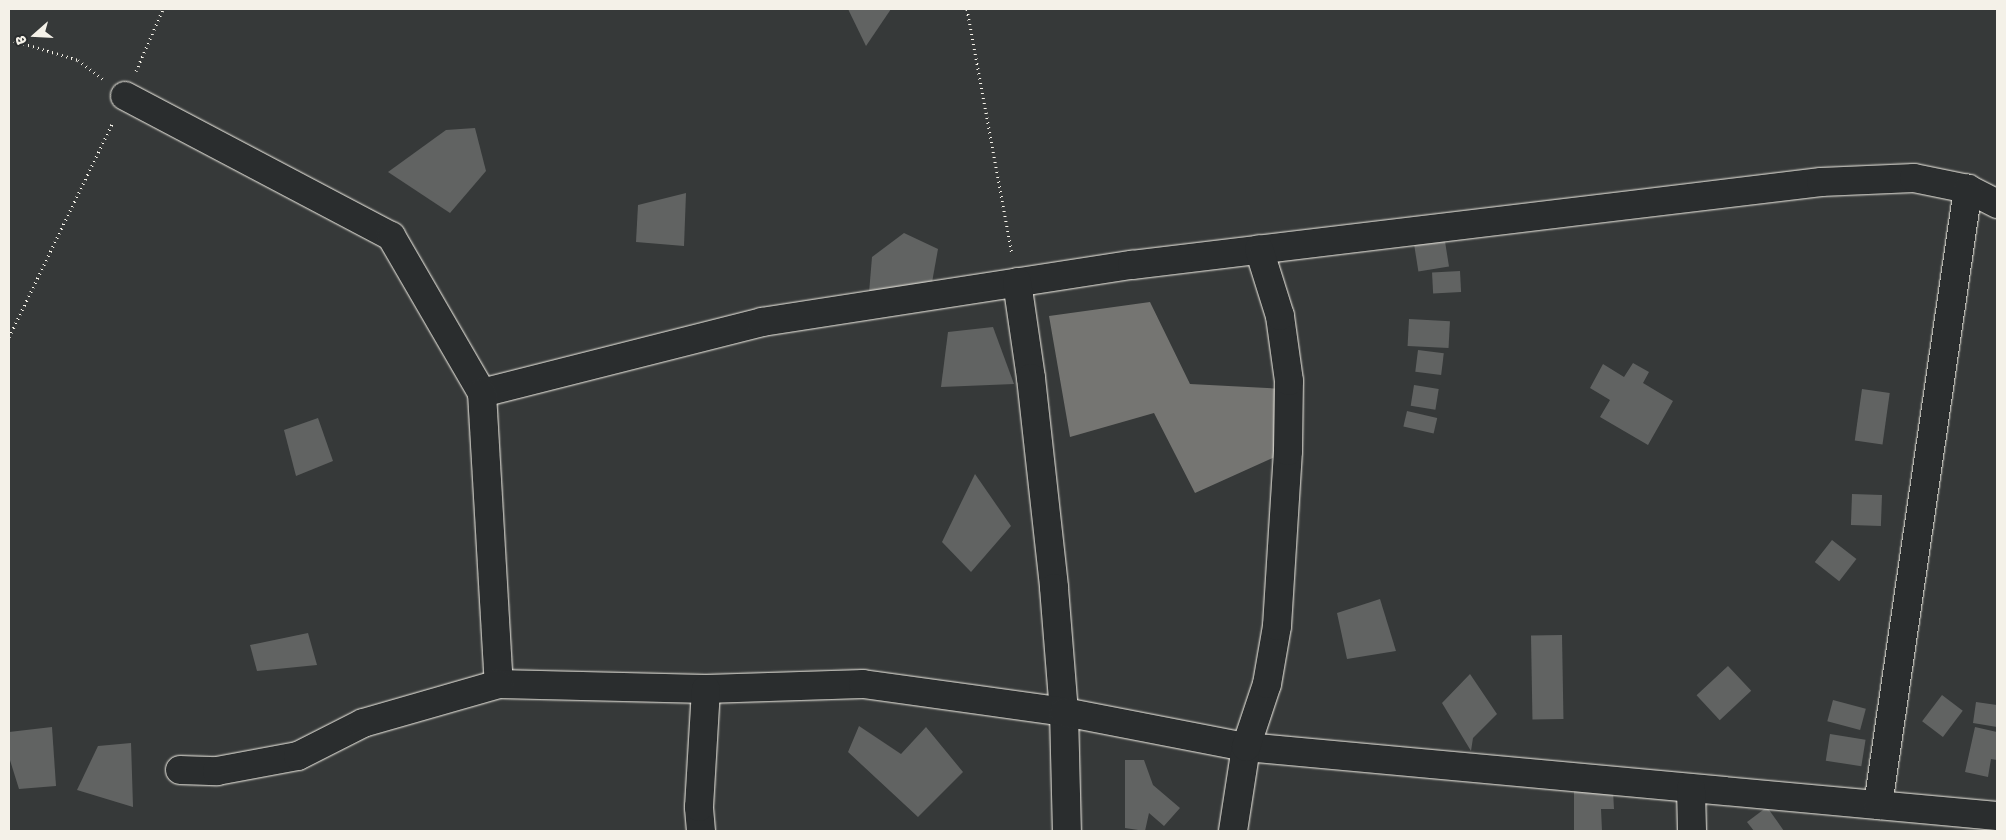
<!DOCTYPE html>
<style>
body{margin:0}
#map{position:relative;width:2006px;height:840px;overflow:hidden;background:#363939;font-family:"Shantell Sans",sans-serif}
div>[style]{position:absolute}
.water>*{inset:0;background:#757572}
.building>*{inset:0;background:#616362;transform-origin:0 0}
.path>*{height:3px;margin-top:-1.5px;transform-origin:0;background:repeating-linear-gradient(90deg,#f4f1e8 0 1px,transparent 0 5px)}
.roads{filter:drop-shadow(0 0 1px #f4f1e8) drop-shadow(0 0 1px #f4f1e8)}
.minor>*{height:28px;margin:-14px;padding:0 14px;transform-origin:14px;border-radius:14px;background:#2a2d2e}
span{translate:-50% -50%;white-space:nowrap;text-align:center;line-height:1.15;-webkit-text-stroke:4px #2a2d2e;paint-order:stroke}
.frame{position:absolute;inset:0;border:10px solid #f4f1e8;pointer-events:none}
.north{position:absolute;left:10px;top:10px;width:50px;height:50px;-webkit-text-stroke:4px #2a2d2e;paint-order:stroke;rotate:251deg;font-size:14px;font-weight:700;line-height:20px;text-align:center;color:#f4f1e8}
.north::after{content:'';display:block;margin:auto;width:18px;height:22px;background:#f4f1e8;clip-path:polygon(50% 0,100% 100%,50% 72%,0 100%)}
</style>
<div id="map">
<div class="water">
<i style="clip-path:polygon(1150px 302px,1190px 384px,1284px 389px,1288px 451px,1195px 493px,1154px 413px,1070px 437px,1049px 316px)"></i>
</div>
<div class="building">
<i style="clip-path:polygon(848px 9px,891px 9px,866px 46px)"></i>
<i style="clip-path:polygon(475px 128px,486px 171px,450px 213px,388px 172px,446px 130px)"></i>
<i style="clip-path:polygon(686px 193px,684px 246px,636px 242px,638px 205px)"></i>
<i style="clip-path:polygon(904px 233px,938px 249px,931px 288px,869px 293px,872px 257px)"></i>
<i style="left:1444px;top:235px;width:32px;height:31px;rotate:81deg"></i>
<i style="left:1460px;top:271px;width:21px;height:28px;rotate:87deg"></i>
<i style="left:1409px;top:319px;width:41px;height:27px;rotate:3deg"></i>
<i style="clip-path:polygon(993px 327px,1014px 384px,941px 387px,948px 332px)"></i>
<i style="left:1418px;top:350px;width:26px;height:22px;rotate:7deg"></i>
<i style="clip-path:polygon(1633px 363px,1649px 372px,1643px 383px,1673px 401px,1648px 445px,1600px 417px,1610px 400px,1590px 388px,1603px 364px,1624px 377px)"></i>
<i style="left:1414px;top:385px;width:25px;height:21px;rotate:9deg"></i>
<i style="left:1862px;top:389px;width:28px;height:52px;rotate:8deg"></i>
<i style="left:1407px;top:411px;width:31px;height:16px;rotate:13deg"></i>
<i style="clip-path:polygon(318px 418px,333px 461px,296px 476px,284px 430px)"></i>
<i style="clip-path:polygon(975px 474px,1011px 526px,971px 572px,942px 542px)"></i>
<i style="left:1852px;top:494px;width:30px;height:31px;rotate:2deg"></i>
<i style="left:1832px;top:540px;width:31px;height:28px;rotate:38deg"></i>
<i style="clip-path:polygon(1380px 599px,1396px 651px,1347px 659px,1337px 613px)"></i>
<i style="clip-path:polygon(308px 633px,317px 665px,257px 671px,250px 645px)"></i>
<i style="left:1562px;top:635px;width:84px;height:31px;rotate:89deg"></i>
<i style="left:1728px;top:666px;width:34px;height:43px;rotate:47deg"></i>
<i style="clip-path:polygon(1470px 674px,1497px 714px,1473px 738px,1471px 751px,1442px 703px)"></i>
<i style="left:1942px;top:695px;width:26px;height:33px;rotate:37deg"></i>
<i style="left:1833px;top:700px;width:34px;height:22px;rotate:15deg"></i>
<i style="clip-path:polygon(1976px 702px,1997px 705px,1997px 727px,1973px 723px)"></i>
<i style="clip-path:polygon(859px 726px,901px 754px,926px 727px,963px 772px,918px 817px,848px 752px)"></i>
<i style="clip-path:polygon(52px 727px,56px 786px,19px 789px,9px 757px,9px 732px)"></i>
<i style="clip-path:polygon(1975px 727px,1997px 732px,1997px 760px,1991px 759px,1988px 777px,1965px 772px)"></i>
<i style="left:1830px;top:734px;width:36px;height:27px;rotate:9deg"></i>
<i style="clip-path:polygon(131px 743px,133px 807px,77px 790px,98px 746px)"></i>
<i style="clip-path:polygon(1125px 760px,1144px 760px,1153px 785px,1180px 808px,1164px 826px,1149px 813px,1145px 831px,1125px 828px)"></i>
<i style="clip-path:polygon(1574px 790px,1613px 790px,1614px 809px,1601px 809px,1602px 831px,1574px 831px)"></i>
<i style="clip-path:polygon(1767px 807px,1784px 831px,1754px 831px,1747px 822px)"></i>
</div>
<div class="path">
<i style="left:967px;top:9px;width:249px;rotate:79.6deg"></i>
<i style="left:9px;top:39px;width:72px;rotate:16.9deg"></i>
<i style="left:78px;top:60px;width:31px;rotate:37deg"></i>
<i style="left:136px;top:71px;width:68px;rotate:-66.5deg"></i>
<i style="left:9px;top:337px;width:239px;rotate:-64.2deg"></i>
</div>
<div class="roads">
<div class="minor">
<i style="left:125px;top:96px;width:301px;rotate:27.8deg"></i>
<i style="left:391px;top:236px;width:181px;rotate:59.9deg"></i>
<i style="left:482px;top:393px;width:289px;rotate:-14.2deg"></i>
<i style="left:762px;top:322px;width:374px;rotate:-8.8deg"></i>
<i style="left:1132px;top:265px;width:694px;rotate:-6.87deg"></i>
<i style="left:1821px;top:182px;width:93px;rotate:-2.5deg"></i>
<i style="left:1914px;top:178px;width:55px;rotate:11.5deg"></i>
<i style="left:1968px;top:189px;width:33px;rotate:27deg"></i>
<i style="left:1017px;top:282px;width:97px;rotate:81.7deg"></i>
<i style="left:1031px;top:378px;width:211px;rotate:83.7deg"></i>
<i style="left:1054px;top:588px;width:124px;rotate:85.4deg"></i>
<i style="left:1064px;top:712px;width:119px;rotate:88.6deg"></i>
<i style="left:482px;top:393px;width:291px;rotate:86.7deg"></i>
<i style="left:499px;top:684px;width:207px;rotate:1.4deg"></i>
<i style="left:706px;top:689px;width:157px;rotate:-1.8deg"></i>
<i style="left:863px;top:684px;width:203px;rotate:7.9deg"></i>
<i style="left:1064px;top:712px;width:185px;rotate:10.9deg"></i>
<i style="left:1246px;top:747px;width:754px;rotate:5.25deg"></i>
<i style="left:180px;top:770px;width:37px;rotate:2deg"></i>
<i style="left:217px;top:771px;width:82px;rotate:-10.5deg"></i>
<i style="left:298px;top:756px;width:73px;rotate:-26.9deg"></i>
<i style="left:363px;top:723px;width:141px;rotate:-16deg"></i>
<i style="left:1691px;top:789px;width:42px;rotate:88.6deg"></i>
<i style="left:1878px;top:805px;width:623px;rotate:-81.69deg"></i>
<i style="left:701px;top:831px;width:24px;rotate:-95deg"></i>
<i style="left:699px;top:807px;width:118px;rotate:-86.6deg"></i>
<i style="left:1233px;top:831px;width:85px;rotate:-81.2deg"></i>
<i style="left:1246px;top:747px;width:66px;rotate:-71.6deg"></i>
<i style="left:1267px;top:684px;width:59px;rotate:-80.2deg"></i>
<i style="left:1277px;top:626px;width:175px;rotate:-86.4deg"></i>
<i style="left:1288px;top:451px;width:70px;rotate:-89.2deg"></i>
<i style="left:1289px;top:381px;width:66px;rotate:-97.9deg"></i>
<i style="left:1280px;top:316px;width:70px;rotate:-107.4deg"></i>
</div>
</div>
<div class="frame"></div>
<div class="north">B</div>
</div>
